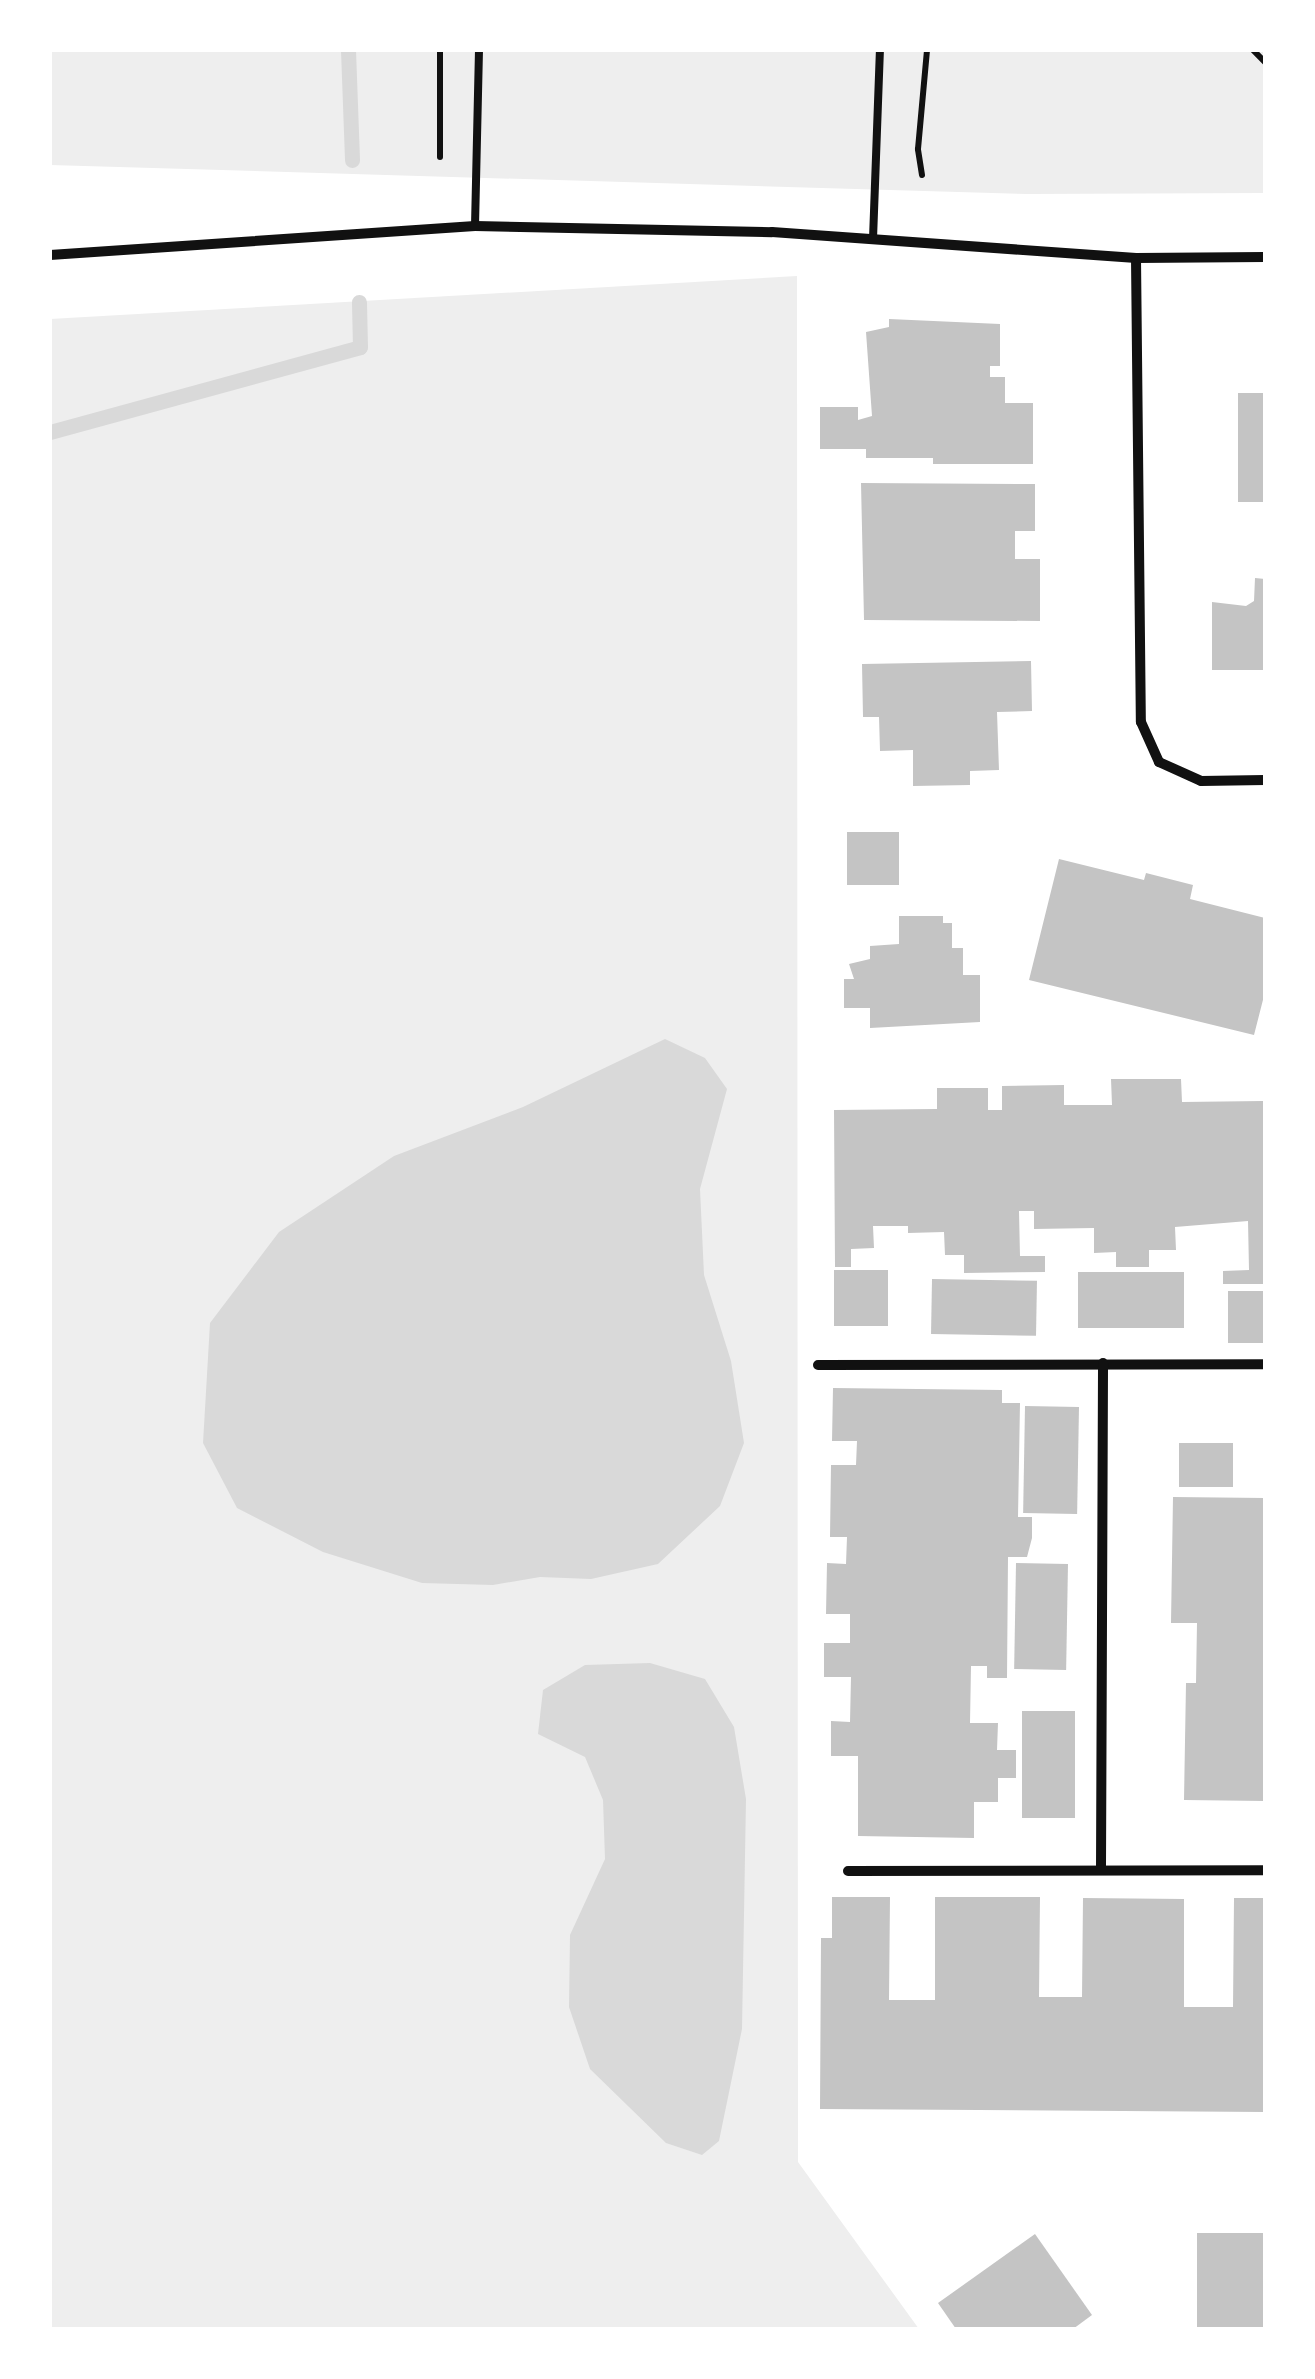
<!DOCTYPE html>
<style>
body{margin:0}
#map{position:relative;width:1315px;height:2379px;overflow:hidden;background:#fff;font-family:"Asap Condensed",sans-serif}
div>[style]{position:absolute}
.green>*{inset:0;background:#eee}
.water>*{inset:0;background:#d9d9d9}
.stream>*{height:15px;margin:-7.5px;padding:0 7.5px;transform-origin:7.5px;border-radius:7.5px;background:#d9d9d9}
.building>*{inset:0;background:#c4c4c4;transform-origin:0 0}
.path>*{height:6px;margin:-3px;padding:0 3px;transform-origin:3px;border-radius:3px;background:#111}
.service>*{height:8px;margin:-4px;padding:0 4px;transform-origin:4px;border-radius:4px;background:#111}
.minor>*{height:10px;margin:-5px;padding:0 5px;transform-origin:5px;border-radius:5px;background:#111}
span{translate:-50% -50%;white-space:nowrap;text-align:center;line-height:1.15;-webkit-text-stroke:10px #fff;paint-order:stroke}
.frame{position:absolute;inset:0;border:52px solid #fff;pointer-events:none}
</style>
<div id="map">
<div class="green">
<i style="clip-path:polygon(50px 50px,1265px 50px,1265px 193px,1027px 194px,50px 165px)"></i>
<i style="clip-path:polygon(797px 276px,798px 2162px,919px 2329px,50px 2329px,50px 319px)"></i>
</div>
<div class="water">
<i style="clip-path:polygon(665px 1039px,705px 1058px,727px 1089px,700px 1189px,704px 1275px,731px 1361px,744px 1443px,720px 1506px,658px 1564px,591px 1579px,540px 1577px,493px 1585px,422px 1583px,323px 1552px,237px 1508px,203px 1443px,210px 1323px,279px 1232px,394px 1156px,523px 1107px)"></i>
<i style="clip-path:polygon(650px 1663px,705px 1679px,734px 1727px,746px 1799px,742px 2029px,719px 2141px,702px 2155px,666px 2143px,590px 2069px,569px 2007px,570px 1935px,605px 1859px,603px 1800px,585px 1757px,538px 1734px,543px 1690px,585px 1665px)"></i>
</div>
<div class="stream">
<i style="left:348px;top:50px;width:110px;rotate:87.9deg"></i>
<i style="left:50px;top:432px;width:321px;rotate:-15.3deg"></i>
<i style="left:360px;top:347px;width:45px;rotate:-91.3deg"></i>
</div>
<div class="building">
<i style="clip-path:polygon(889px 319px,1000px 324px,1000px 366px,990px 366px,990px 377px,1005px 377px,1005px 403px,1033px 403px,1033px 464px,933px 464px,933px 458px,866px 458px,866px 449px,820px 449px,820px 407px,858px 407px,858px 420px,872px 416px,866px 332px,889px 327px)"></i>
<i style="left:1238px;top:393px;width:27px;height:109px"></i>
<i style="clip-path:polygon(861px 483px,1035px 484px,1035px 531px,1015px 531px,1015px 559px,1040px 559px,1040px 621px,864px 620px)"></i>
<i style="clip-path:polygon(1255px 578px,1265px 579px,1265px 670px,1212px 670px,1212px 602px,1246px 606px,1254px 601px)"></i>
<i style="clip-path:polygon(1031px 661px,1032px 711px,997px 712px,999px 770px,970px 771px,970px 785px,913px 786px,913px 750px,880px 751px,879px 717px,863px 717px,862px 664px)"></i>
<i style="left:847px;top:832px;width:52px;height:53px"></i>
<i style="clip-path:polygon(1059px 859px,1144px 880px,1146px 873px,1193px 885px,1190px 899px,1265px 918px,1265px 992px,1254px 1035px,1029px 980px)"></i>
<i style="clip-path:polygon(899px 916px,943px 916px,943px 923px,952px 923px,952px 948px,963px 948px,963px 975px,980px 975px,980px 1022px,870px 1028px,870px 1008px,844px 1008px,844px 979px,854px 979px,849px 964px,870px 959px,870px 946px,899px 944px)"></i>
<i style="clip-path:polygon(1111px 1079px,1181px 1079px,1182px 1102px,1263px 1101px,1265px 1284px,1223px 1284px,1223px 1271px,1249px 1270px,1248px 1221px,1175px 1227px,1176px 1250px,1149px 1250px,1149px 1267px,1116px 1267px,1116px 1252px,1094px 1253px,1094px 1228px,1034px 1229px,1034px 1211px,1019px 1211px,1020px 1256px,1045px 1256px,1045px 1272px,964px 1273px,964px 1255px,945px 1255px,944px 1232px,908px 1233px,908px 1226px,873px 1226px,874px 1248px,851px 1249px,851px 1267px,835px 1267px,834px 1110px,937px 1109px,937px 1088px,988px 1088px,988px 1110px,1002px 1110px,1002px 1086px,1064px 1085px,1064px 1105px,1112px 1105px)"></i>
<i style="left:888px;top:1270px;width:56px;height:54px;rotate:90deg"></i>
<i style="left:1078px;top:1272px;width:106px;height:56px"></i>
<i style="left:932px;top:1279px;width:105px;height:55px;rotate:1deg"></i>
<i style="left:1228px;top:1291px;width:37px;height:52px"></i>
<i style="clip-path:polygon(833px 1388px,1002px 1390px,1002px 1403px,1020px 1403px,1018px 1517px,1032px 1517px,1032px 1538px,1027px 1557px,1008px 1557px,1007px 1678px,987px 1678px,987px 1666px,971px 1666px,970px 1723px,998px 1723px,997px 1750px,1016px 1750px,1016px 1778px,998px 1778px,998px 1802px,974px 1802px,974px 1838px,858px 1836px,858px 1756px,831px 1756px,831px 1721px,850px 1722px,851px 1677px,824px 1677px,824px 1643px,850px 1643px,850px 1614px,826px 1614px,827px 1563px,846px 1564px,847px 1537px,830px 1537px,831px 1465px,856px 1465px,857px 1441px,832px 1441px)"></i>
<i style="left:1025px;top:1406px;width:54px;height:107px;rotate:1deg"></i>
<i style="left:1179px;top:1443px;width:54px;height:44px"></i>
<i style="clip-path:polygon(1173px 1497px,1265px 1498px,1265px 1801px,1184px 1800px,1186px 1683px,1196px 1683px,1197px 1623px,1171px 1623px)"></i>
<i style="left:1016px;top:1563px;width:52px;height:106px;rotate:1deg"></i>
<i style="left:1022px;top:1711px;width:53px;height:107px"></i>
<i style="clip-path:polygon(832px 1897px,890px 1897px,889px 2000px,935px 2000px,935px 1897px,1040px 1897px,1039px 1997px,1082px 1997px,1083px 1898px,1184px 1899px,1184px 2007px,1233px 2007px,1234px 1898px,1265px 1898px,1265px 2112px,820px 2109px,821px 1938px,832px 1938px)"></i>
<i style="left:1197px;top:2233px;width:68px;height:96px"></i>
<i style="clip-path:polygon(1035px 2234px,1092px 2315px,1073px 2329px,956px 2329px,938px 2303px)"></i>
</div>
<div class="path">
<i style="left:440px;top:50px;width:107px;rotate:90deg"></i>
<i style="left:1253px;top:50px;width:17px;rotate:45deg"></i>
<i style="left:922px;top:175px;width:26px;rotate:-99deg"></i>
<i style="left:918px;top:149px;width:99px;rotate:-84.8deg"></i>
</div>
<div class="service">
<i style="left:475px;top:226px;width:176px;rotate:-88.7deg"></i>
<i style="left:873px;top:239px;width:189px;rotate:-87.9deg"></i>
</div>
<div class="minor">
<i style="left:50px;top:255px;width:426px;rotate:-3.9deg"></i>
<i style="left:475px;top:226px;width:297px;rotate:1.2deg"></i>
<i style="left:772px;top:232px;width:365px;rotate:4.1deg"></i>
<i style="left:1136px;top:258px;width:129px;rotate:-0.4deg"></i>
<i style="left:1136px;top:258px;width:464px;rotate:89.4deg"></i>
<i style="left:1141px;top:722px;width:44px;rotate:65.8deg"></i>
<i style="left:1159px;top:762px;width:46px;rotate:24.3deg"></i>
<i style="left:1201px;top:781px;width:64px;rotate:-0.9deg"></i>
<i style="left:818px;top:1365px;width:447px;rotate:-0.1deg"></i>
<i style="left:1101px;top:1868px;width:505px;rotate:-89.77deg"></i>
<i style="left:848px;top:1871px;width:417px;rotate:-0.1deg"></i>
</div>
<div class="frame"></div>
</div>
